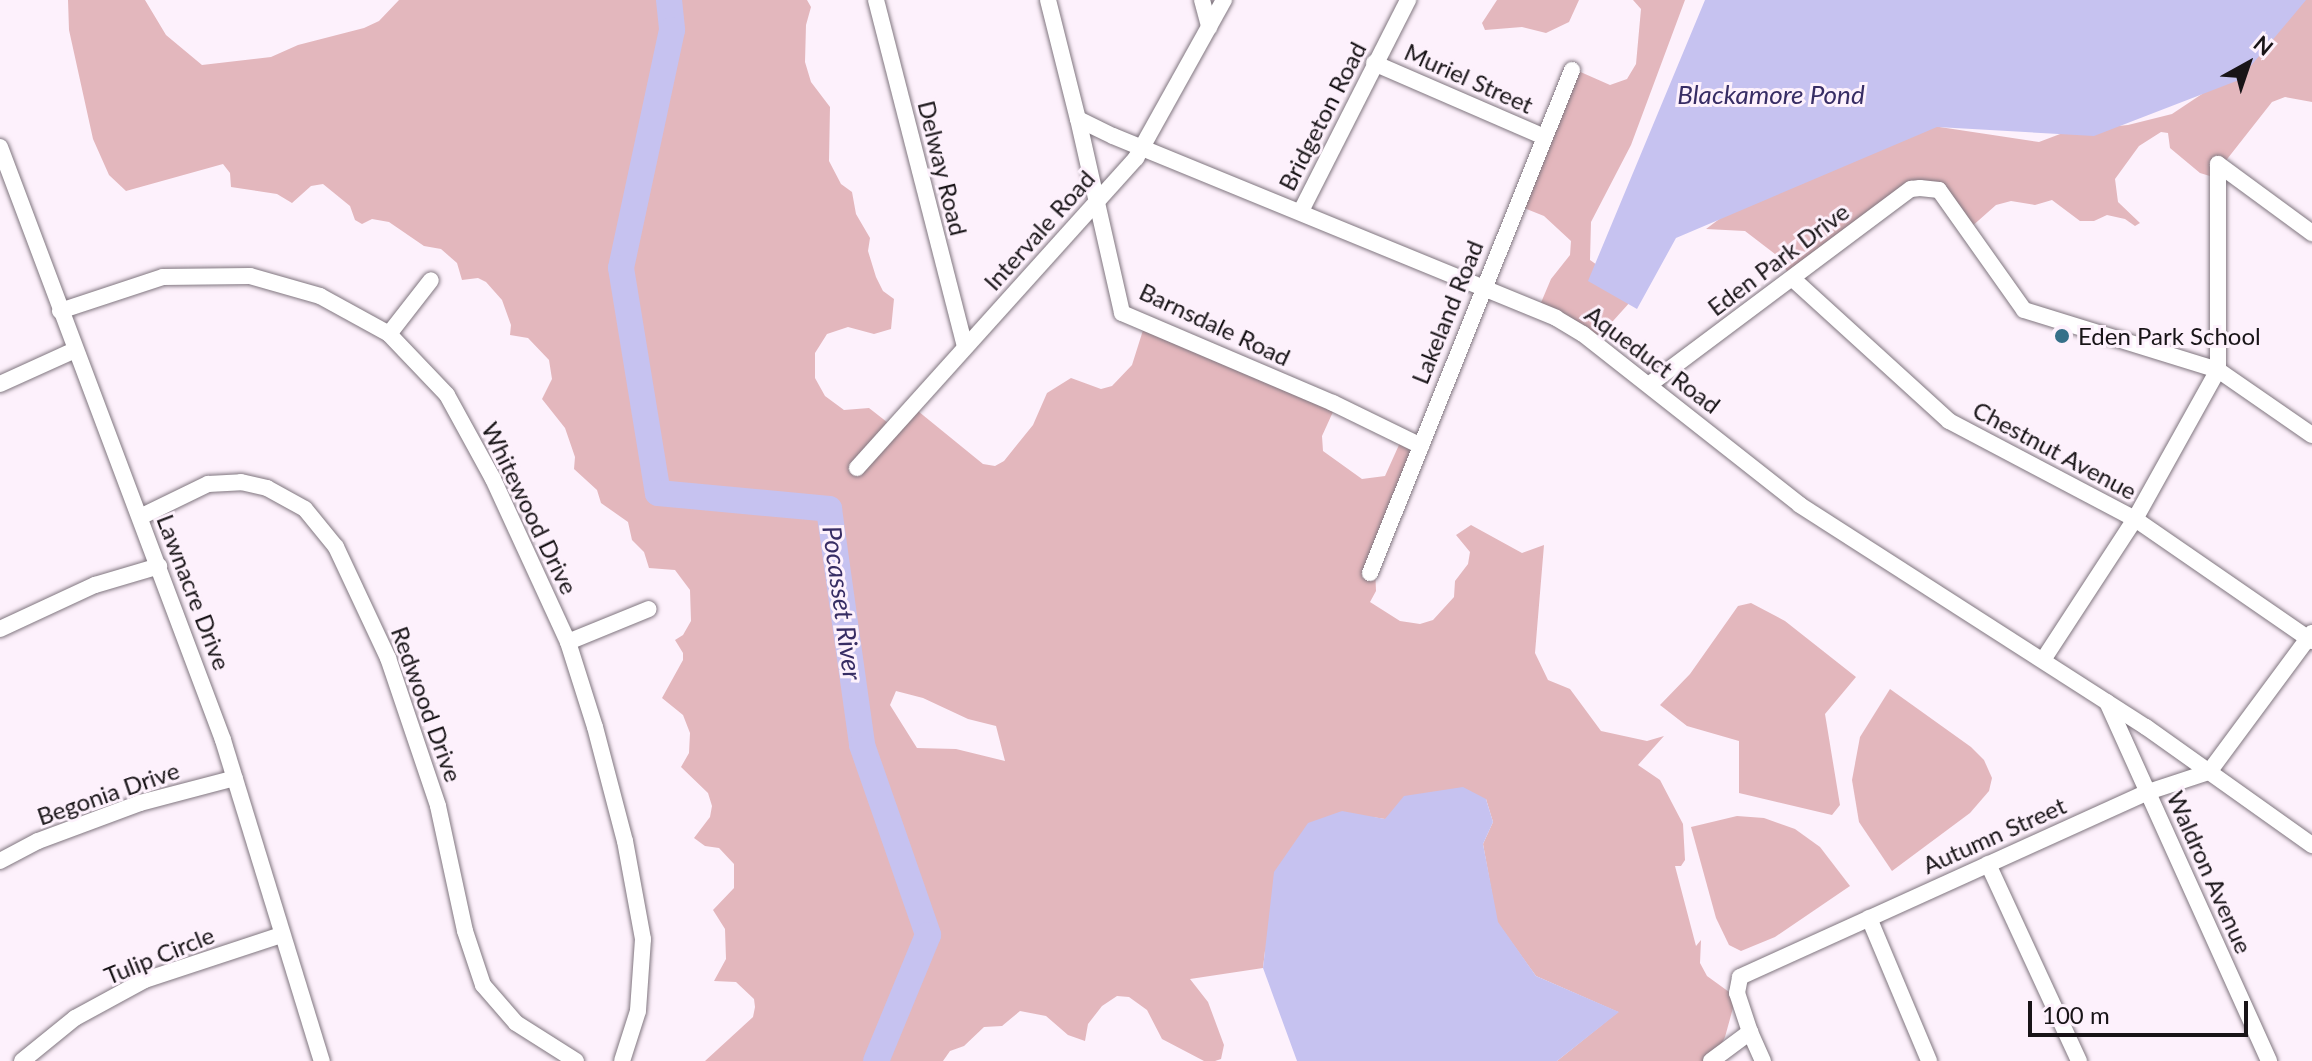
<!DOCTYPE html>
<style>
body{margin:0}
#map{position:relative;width:2312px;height:1061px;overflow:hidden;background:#fdf1fc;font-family:Lato,sans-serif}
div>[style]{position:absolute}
.green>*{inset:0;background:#e3b7bd}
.water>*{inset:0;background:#c6c2f0}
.river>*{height:26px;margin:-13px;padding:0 13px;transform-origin:13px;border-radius:13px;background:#c6c2f0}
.roads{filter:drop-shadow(0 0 2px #80767f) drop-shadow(0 0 2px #80767f)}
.minor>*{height:16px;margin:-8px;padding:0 8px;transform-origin:8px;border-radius:8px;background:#fff}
.dots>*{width:22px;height:22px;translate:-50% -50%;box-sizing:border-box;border:4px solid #fdf1fc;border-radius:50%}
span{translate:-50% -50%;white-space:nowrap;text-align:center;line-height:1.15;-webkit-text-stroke:6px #fdf1fc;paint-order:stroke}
.street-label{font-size:24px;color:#181417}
.poi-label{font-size:24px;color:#181417}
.left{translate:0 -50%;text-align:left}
.water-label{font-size:26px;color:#372d64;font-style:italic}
.north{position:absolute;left:2208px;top:24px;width:80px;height:80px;-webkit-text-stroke:6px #fdf1fc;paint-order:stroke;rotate:40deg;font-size:22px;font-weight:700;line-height:32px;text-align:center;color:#181417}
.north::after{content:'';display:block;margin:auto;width:28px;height:36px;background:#181417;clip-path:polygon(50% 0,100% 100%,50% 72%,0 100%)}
.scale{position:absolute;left:2028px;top:1001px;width:220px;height:36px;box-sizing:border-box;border:4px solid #181417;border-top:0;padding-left:10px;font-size:24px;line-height:28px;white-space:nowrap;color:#181417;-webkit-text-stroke:6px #fdf1fc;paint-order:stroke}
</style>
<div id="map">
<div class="green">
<i style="clip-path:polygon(evenodd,68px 0,145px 0,166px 35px,202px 65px,271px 57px,298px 45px,364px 28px,379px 21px,399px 0,807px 0,811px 7px,806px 25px,805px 62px,811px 82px,830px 107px,829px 161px,841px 184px,852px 192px,856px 214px,870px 238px,868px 251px,876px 277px,883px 291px,894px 299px,891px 329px,874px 334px,848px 327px,827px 334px,815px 353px,815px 378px,825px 396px,844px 410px,869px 408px,892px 426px,913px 407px,983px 464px,995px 466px,1004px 461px,1033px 425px,1047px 393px,1071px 378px,1101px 389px,1112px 386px,1132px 365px,1144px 327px,1337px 403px,1322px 436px,1323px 451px,1362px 479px,1385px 476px,1403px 436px,1420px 445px,1375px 567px,1376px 591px,1370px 602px,1400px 621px,1420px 624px,1433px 620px,1454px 597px,1455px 581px,1468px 564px,1470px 552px,1456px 535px,1471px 525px,1522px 553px,1544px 545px,1535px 653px,1548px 680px,1570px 689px,1601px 731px,1647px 741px,1664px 736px,1638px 765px,1660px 780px,1683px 824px,1685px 860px,1681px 866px,1675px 866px,1696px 946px,1701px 940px,1700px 963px,1707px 976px,1736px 997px,1725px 1037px,1717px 1053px,1709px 1061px,1557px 1061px,1618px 1012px,1536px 976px,1497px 922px,1483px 844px,1493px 822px,1486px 799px,1385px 819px,1372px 817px,1265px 951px,1263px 968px,1190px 979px,1208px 1002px,1224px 1045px,1221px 1059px,1215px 1061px,1204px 1061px,1162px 1039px,1147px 1010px,1129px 997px,1117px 996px,1102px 1006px,1088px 1024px,1085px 1041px,1068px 1035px,1046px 1016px,1020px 1011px,1002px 1026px,984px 1027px,964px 1046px,950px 1051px,943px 1061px,705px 1061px,753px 1017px,755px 1007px,754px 999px,736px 982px,714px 981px,726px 959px,725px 929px,713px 910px,734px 888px,734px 864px,719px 848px,705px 846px,694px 838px,710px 817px,712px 806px,708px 793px,681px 767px,689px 753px,690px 733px,683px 715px,662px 698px,683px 660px,683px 653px,675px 640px,683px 635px,691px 621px,690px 590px,675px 570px,649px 568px,644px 552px,632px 540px,628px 522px,601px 503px,597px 490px,574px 469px,575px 457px,565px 428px,542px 399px,552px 379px,549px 360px,528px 338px,510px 335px,511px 325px,502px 300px,486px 282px,478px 278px,462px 280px,457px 263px,441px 249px,424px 246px,389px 222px,372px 219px,362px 224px,355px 220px,350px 206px,323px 184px,311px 186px,292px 203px,277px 194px,231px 187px,230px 173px,223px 164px,126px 191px,109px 175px,93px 139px,69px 30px,68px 0,896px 691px,923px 698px,968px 719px,996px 726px,1005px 761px,956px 749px,917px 748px,890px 705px,896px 691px)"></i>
<i style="clip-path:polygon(1497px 0,1579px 0,1569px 22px,1546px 33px,1522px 27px,1485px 30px,1482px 23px)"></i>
<i style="clip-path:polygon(1633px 0,1685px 0,1631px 145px,1591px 222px,1590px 260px,1621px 282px,1631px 301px,1595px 341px,1540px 305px,1551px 279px,1570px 255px,1571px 241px,1544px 216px,1519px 206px,1576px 70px,1610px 85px,1627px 79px,1636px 64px,1641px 9px)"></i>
<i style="clip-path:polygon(2300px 0,2312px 0,2312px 102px,2285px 97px,2272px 102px,2213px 177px,2200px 173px,2170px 148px,2168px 133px,2161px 132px,2139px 146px,2115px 179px,2118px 202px,2140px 223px,2135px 226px,2125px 219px,2107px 215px,2094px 221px,2080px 221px,2052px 200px,2035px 205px,2011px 201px,1996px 205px,1970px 228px,1947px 198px,1919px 188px,1791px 277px,1775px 254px,1745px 231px,1706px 229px,1730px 211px,1933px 126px,2039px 142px,2068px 131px,2128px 125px,2172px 114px,2202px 94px)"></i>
<i style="clip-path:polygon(1751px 603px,1785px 621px,1856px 677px,1825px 714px,1840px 805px,1832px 815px,1739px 793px,1739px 741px,1687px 726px,1660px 705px,1690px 674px,1738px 606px)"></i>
<i style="clip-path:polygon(1890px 689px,1971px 747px,1984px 760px,1992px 778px,1989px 791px,1970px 813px,1892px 871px,1859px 822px,1852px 780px,1860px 737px)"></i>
<i style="clip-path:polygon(1737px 816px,1764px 818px,1795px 829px,1820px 847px,1850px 886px,1775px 937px,1741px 951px,1729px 945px,1716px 918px,1691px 827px)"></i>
</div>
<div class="water">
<i style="clip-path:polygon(1705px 0,2306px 0,2239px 80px,2094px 136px,1937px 127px,1676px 238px,1637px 309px,1588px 281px)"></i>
<i style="clip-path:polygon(1463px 787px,1486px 799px,1493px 822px,1483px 844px,1498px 922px,1536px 976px,1619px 1012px,1557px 1061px,1297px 1061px,1263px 968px,1274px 872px,1308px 823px,1342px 811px,1385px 819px,1404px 796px)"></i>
</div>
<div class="river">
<i style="left:669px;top:0;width:30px;rotate:84deg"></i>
<i style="left:672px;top:30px;width:243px;rotate:102.1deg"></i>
<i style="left:621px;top:268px;width:228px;rotate:80.7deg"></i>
<i style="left:658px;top:493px;width:172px;rotate:5.3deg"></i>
<i style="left:829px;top:509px;width:238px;rotate:82deg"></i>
<i style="left:862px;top:745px;width:201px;rotate:70.8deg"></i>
<i style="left:928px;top:935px;width:136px;rotate:112.4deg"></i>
</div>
<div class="roads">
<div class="minor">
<i style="left:876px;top:0;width:358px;rotate:75.6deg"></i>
<i style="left:1048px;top:0;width:123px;rotate:75.9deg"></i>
<i style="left:1078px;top:119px;width:39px;rotate:26deg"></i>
<i style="left:1113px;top:136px;width:479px;rotate:22.3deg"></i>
<i style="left:1556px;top:318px;width:31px;rotate:31deg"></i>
<i style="left:1583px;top:334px;width:276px;rotate:38.2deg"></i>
<i style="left:1800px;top:505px;width:411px;rotate:32.7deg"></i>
<i style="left:2146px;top:727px;width:204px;rotate:35.4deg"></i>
<i style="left:1202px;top:0;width:28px;rotate:75deg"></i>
<i style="left:1374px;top:63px;width:185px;rotate:23.5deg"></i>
<i style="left:1078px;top:119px;width:199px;rotate:77.2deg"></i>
<i style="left:1122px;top:313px;width:229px;rotate:23.1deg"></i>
<i style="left:1333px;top:403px;width:98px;rotate:26deg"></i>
<i style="left:0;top:147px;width:634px;rotate:69.39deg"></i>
<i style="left:223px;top:740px;width:336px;rotate:72.9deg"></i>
<i style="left:2218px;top:164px;width:117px;rotate:36.3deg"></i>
<i style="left:1301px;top:211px;width:237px;rotate:-63.1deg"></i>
<i style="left:1793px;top:279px;width:211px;rotate:42.3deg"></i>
<i style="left:1949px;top:421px;width:210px;rotate:27.8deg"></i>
<i style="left:2135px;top:519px;width:215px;rotate:34.6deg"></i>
<i style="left:60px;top:311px;width:108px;rotate:-18.3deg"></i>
<i style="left:163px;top:277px;width:87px;rotate:-0.7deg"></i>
<i style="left:250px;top:276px;width:73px;rotate:15.9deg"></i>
<i style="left:320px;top:296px;width:79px;rotate:28.8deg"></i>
<i style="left:389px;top:334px;width:84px;rotate:46.4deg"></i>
<i style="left:447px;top:395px;width:96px;rotate:61.3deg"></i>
<i style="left:493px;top:479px;width:179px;rotate:65.3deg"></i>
<i style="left:568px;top:642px;width:89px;rotate:72.4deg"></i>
<i style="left:595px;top:727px;width:118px;rotate:75.3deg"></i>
<i style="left:625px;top:841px;width:100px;rotate:79.6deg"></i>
<i style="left:643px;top:939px;width:72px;rotate:94deg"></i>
<i style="left:638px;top:1011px;width:52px;rotate:107.7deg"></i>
<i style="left:389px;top:334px;width:68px;rotate:-52.1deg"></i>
<i style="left:0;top:384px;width:82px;rotate:-24.4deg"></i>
<i style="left:1650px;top:384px;width:326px;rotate:-36.8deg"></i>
<i style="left:1911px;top:189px;width:9px;rotate:-6deg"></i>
<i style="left:1920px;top:188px;width:19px;rotate:6deg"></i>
<i style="left:1939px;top:190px;width:147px;rotate:54.7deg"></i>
<i style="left:2024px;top:310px;width:203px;rotate:17.2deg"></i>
<i style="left:2218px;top:370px;width:114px;rotate:34.7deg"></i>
<i style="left:857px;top:468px;width:417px;rotate:-48deg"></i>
<i style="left:1136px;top:158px;width:181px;rotate:-60.9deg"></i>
<i style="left:140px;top:517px;width:76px;rotate:-25.9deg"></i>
<i style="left:208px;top:484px;width:33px;rotate:-3deg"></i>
<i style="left:241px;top:482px;width:27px;rotate:13deg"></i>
<i style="left:267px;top:488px;width:43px;rotate:28.9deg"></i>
<i style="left:305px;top:509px;width:49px;rotate:50.8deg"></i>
<i style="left:336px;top:547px;width:123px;rotate:64.9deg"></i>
<i style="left:388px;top:658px;width:156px;rotate:71.3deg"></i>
<i style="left:438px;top:806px;width:128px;rotate:77.8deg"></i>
<i style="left:465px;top:931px;width:57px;rotate:71.6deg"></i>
<i style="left:483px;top:985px;width:50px;rotate:49deg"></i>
<i style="left:516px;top:1023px;width:71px;rotate:32.3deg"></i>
<i style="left:1370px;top:573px;width:542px;rotate:-68.12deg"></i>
<i style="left:0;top:629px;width:105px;rotate:-24.9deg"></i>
<i style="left:95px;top:585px;width:67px;rotate:-16.5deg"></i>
<i style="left:568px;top:642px;width:87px;rotate:-22.2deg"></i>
<i style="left:2043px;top:660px;width:168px;rotate:-56.9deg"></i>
<i style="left:2135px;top:519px;width:171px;rotate:-60.9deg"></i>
<i style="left:2218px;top:370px;width:206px;rotate:-90deg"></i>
<i style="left:2107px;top:702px;width:394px;rotate:65.7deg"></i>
<i style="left:0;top:861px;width:43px;rotate:-27.8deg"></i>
<i style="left:38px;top:841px;width:109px;rotate:-20.4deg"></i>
<i style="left:140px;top:803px;width:98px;rotate:-14.7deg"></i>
<i style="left:1988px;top:864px;width:217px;rotate:65.2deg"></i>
<i style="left:1869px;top:918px;width:155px;rotate:67.2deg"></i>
<i style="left:1750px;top:1032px;width:32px;rotate:66deg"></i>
<i style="left:22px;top:1061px;width:68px;rotate:-39.1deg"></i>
<i style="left:75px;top:1018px;width:80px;rotate:-28.5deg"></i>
<i style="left:145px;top:980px;width:143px;rotate:-18.3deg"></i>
<i style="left:1711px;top:1061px;width:49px;rotate:-36.6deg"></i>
<i style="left:1750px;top:1032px;width:41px;rotate:-108.4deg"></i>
<i style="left:1737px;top:993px;width:16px;rotate:-79deg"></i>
<i style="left:1740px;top:977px;width:448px;rotate:-24.4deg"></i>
<i style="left:2148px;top:792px;width:64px;rotate:-18.2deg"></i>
<i style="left:2209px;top:772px;width:173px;rotate:-53.5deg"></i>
</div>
</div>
<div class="dots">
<i style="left:2062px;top:336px;background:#367089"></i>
</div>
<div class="street-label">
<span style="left:1469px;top:78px;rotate:24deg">Muriel Street</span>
<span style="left:1322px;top:116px;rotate:-63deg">Bridgeton Road</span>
<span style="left:943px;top:168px;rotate:76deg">Delway Road</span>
<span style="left:1039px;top:230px;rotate:-48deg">Intervale Road</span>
<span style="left:1778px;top:259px;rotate:-37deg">Eden Park Drive</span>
<span style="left:1447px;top:312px;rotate:-68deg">Lakeland Road</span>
<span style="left:1215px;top:324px;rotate:25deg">Barnsdale Road</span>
<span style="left:1653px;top:359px;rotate:37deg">Aqueduct Road</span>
<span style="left:2055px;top:450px;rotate:28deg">Chestnut Avenue</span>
<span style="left:530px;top:508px;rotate:64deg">Whitewood Drive</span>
<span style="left:194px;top:592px;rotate:69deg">Lawnacre Drive</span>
<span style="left:427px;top:704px;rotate:70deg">Redwood Drive</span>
<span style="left:108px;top:793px;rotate:-19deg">Begonia Drive</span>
<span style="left:1994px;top:835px;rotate:-24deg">Autumn Street</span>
<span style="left:2210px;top:872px;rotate:66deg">Waldron Avenue</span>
<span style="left:159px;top:955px;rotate:-22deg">Tulip Circle</span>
</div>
<div class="poi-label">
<span class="left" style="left:2078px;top:336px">Eden Park School</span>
</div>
<div class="water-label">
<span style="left:1771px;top:95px">Blackamore Pond</span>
<span style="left:842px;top:603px;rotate:82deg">Pocasset River</span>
</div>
<div class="north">N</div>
<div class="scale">100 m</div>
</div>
